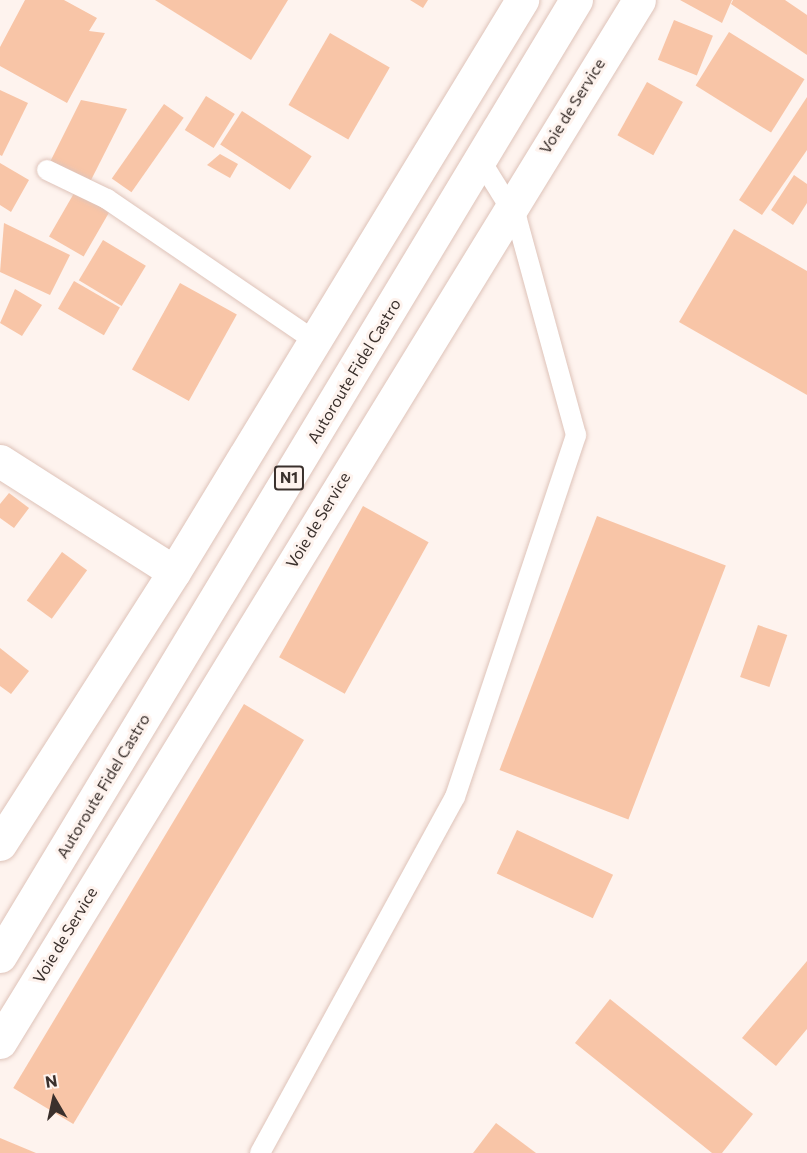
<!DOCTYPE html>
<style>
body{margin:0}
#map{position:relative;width:807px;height:1153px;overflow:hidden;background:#fef3ee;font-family:Commissioner,sans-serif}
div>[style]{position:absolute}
.building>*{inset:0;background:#f8c5a7;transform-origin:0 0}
.roads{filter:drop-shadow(0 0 2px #dec3b9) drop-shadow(0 0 2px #dec3b9)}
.lane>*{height:20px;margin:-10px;padding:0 10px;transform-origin:10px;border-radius:10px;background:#fff}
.street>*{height:33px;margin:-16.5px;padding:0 16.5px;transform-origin:16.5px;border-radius:16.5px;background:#fff}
.highway>*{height:33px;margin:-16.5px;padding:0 16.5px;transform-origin:16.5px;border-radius:16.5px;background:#fff}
span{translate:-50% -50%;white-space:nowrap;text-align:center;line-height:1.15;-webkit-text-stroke:6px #fef3ee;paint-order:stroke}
.shield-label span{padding:2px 4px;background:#fef3ee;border:2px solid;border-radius:4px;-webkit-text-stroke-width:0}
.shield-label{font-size:15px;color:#3a302c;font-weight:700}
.street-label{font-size:16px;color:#3a302c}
.north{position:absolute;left:24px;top:1069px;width:60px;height:60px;-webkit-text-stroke:4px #fef3ee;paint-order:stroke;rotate:351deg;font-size:16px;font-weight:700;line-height:24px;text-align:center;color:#3a302c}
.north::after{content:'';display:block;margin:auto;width:21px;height:27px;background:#3a302c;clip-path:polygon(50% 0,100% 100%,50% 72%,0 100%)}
</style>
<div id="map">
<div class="building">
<i style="clip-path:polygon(25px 0,64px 0,97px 18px,89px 31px,105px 33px,67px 103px,0 66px,0 47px)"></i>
<i style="clip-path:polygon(155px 0,288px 0,251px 60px)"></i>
<i style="clip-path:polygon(410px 0,428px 0,423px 8px)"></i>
<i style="clip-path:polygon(680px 0,732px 0,722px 23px)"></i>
<i style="clip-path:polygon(733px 0,785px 0,807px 15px,807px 55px,731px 4px)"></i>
<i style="left:674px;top:20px;width:42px;height:43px;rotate:22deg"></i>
<i style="left:729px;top:32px;width:89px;height:63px;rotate:32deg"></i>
<i style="left:330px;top:33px;width:69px;height:83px;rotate:30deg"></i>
<i style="left:647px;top:82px;width:41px;height:61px;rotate:29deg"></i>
<i style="clip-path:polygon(0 90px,28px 103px,2px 156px,0 155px)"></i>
<i style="left:206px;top:96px;width:34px;height:40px;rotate:32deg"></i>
<i style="clip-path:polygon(807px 97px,807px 150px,762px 215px,739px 200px)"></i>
<i style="clip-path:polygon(81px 100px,127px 109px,88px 186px,48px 166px)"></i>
<i style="left:164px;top:104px;width:24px;height:91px;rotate:35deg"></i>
<i style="left:242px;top:111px;width:83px;height:40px;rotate:33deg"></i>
<i style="clip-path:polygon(220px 154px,238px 164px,230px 178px,207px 165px)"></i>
<i style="clip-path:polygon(0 163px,29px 180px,11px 212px,0 205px)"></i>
<i style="clip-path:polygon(794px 175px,807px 184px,807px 203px,793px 225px,771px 210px)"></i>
<i style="left:77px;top:188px;width:40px;height:56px;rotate:30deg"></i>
<i style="clip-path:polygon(4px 223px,70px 255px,50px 295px,0 272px)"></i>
<i style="clip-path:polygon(734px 229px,807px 271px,807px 395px,679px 322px)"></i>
<i style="left:103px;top:240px;width:50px;height:47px;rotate:31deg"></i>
<i style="left:74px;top:281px;width:53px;height:32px;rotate:30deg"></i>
<i style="left:180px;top:283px;width:65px;height:99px;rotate:29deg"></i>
<i style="clip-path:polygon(15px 289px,42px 305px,22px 336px,0 323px)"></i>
<i style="clip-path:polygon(9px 493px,29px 508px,14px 528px,0 518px,0 504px)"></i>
<i style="left:363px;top:506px;width:75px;height:173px;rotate:29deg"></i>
<i style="left:597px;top:516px;width:138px;height:272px;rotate:21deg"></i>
<i style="left:62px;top:552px;width:31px;height:60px;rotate:36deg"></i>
<i style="left:758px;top:625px;width:31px;height:55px;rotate:19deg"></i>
<i style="clip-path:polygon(0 648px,29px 671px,11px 694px,0 686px)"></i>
<i style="left:244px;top:704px;width:70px;height:448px;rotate:31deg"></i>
<i style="left:517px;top:830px;width:106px;height:48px;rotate:25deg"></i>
<i style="clip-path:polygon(807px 961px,807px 1029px,776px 1066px,742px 1038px)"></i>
<i style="clip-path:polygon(610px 999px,753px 1114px,722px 1153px,712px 1153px,575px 1043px)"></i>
<i style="clip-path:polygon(496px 1123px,536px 1153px,473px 1153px)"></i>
<i style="clip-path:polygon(0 1138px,36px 1153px,0 1153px)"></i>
</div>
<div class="roads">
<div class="lane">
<i style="left:47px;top:170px;width:67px;rotate:25.8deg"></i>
<i style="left:107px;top:199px;width:252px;rotate:34.3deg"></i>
<i style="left:260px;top:1153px;width:406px;rotate:-61.3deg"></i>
<i style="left:455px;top:797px;width:382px;rotate:-71.5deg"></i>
<i style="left:576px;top:435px;width:224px;rotate:-105.3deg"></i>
<i style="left:517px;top:219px;width:68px;rotate:-121.8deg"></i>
</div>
<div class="street">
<i style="left:0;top:461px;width:206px;rotate:32.5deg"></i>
<i style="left:0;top:1042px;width:1222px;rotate:-58.48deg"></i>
</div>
<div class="highway">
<i style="left:0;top:844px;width:323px;rotate:-57.4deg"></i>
<i style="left:174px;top:572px;width:670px;rotate:-58.68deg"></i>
<i style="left:0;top:956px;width:1116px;rotate:-58.93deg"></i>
</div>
</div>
<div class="shield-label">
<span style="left:289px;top:478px">N1</span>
</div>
<div class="street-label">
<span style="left:572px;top:106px;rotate:-58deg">Voie de Service</span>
<span style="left:354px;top:371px;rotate:-59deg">Autoroute Fidel Castro</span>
<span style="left:318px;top:520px;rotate:-59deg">Voie de Service</span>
<span style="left:103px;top:786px;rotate:-59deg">Autoroute Fidel Castro</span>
<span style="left:65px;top:935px;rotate:-59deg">Voie de Service</span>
</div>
<div class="north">N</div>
</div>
